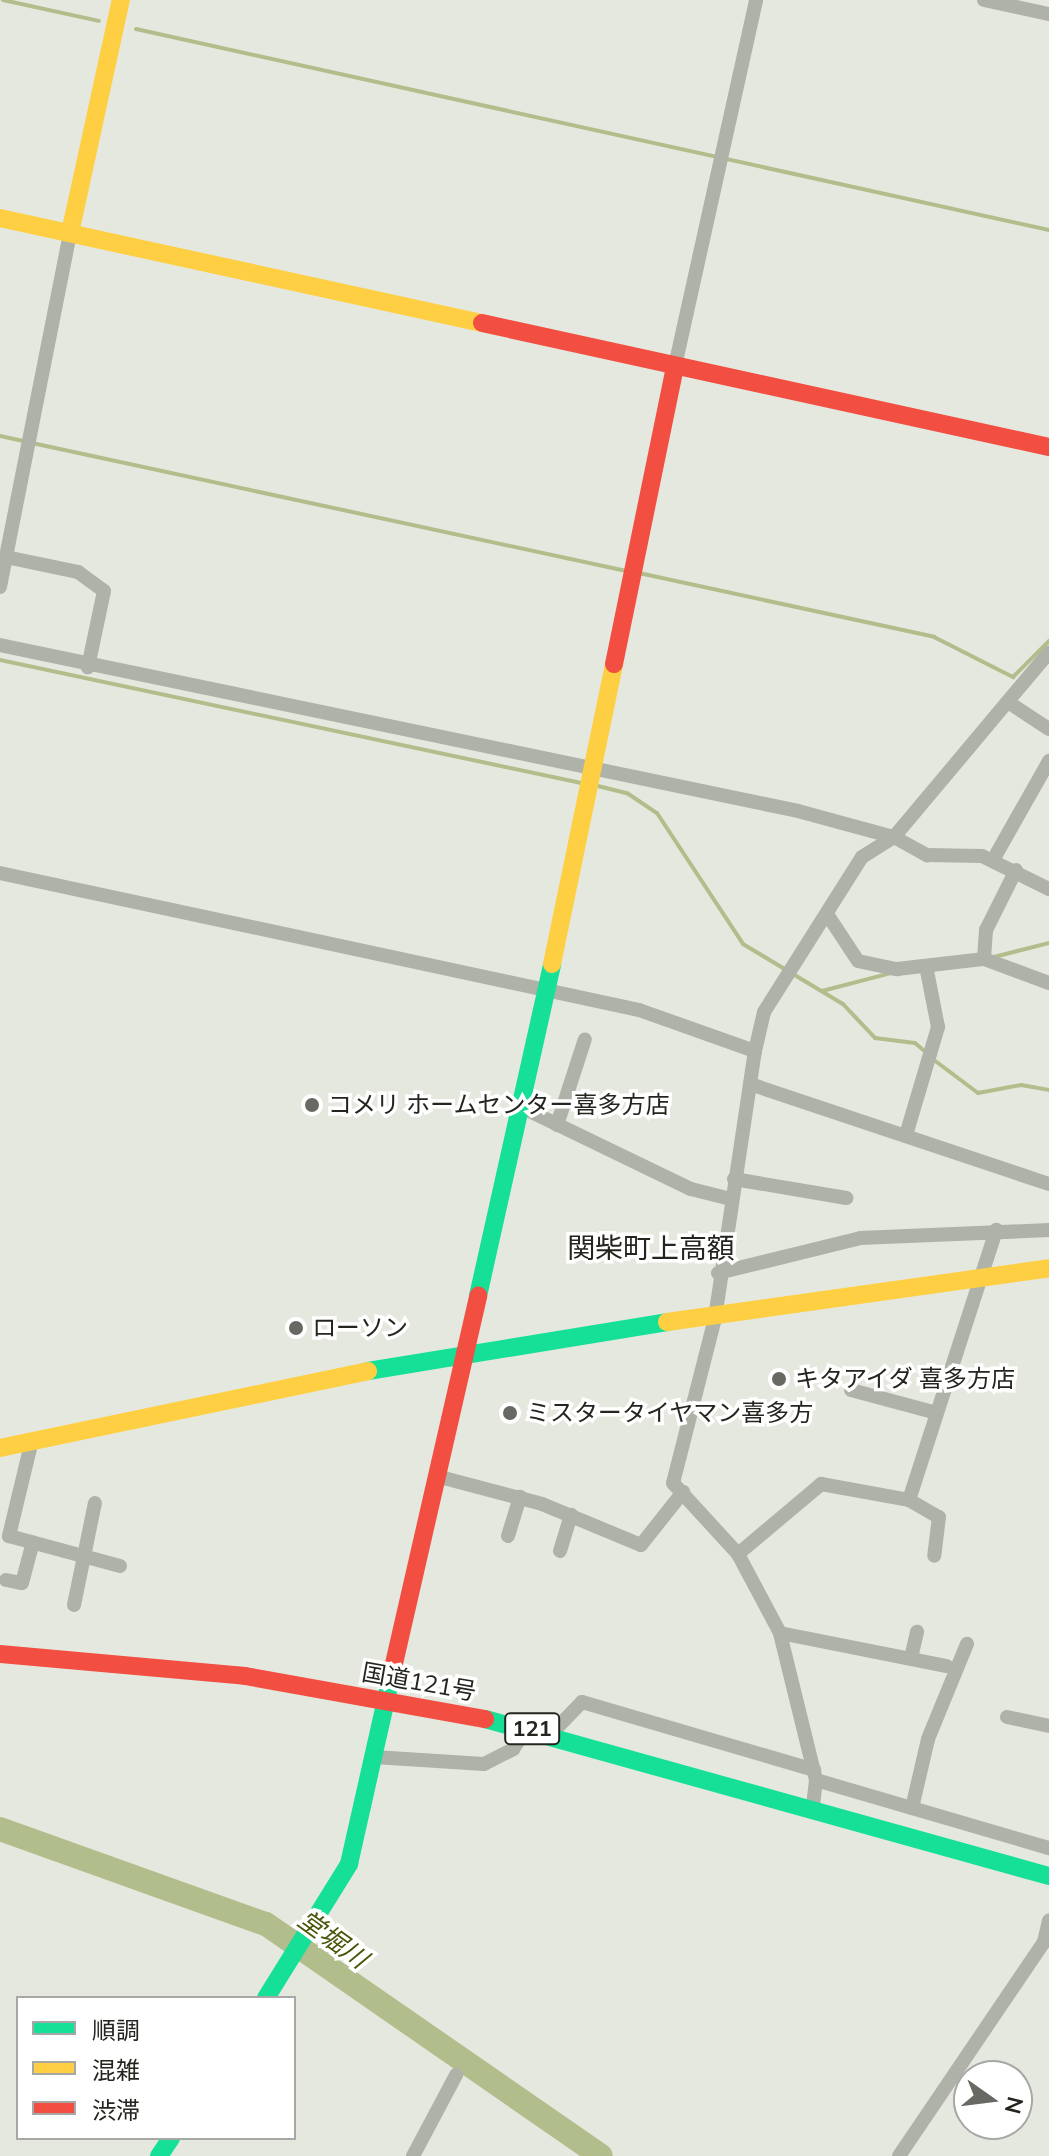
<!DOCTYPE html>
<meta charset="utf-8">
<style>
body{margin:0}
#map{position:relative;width:1049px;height:2156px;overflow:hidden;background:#e5e8de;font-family:Mulish,"Noto Sans JP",sans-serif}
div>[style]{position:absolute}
.stream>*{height:4px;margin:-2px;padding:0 2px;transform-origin:2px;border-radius:2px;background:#b2bd8c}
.river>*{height:24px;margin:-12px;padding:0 12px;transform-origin:12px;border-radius:12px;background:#b2bd8c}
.street>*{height:14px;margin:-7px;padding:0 7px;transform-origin:7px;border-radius:7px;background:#afb2a8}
.fast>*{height:18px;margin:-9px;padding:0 9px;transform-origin:9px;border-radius:9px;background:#16e098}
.slow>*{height:18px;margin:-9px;padding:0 9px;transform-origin:9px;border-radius:9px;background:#ffcf43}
.jam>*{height:18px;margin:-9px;padding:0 9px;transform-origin:9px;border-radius:9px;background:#f24e42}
.dots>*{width:22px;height:22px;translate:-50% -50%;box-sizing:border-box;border:4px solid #fff;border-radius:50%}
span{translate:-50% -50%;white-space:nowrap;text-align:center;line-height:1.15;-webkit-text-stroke:7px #fff;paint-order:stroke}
.shield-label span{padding:2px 6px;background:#fff;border:2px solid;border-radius:6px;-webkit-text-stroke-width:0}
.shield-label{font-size:22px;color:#24251f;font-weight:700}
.poi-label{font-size:24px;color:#24251f}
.left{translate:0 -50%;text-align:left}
.street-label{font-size:24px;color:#24251f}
.water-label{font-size:26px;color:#4a5609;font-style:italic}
.quarter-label{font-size:28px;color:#24251f}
.legend{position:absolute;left:16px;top:1996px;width:280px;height:144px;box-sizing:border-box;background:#fff;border:2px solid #a7a8a5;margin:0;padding:10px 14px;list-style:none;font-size:24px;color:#24251f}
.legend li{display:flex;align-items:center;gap:16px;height:40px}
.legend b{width:40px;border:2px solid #a7a8a5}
.north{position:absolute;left:953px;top:2060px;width:80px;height:80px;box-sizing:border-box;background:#fff;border:2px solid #a7a8a5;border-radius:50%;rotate:104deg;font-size:22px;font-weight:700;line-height:32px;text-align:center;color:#24251f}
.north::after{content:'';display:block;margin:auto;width:28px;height:36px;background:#686962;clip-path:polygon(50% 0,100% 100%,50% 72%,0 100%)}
</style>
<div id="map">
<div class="stream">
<i style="left:3px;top:0;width:98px;rotate:12.3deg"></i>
<i style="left:136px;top:29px;width:935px;rotate:12.42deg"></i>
<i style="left:0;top:436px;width:25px;rotate:12deg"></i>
<i style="left:32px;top:443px;width:608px;rotate:12.16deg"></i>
<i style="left:639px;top:573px;width:302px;rotate:12.2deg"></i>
<i style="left:934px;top:637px;width:89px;rotate:26.9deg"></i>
<i style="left:1013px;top:677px;width:51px;rotate:-45deg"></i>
<i style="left:0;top:660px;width:599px;rotate:11.95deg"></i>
<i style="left:594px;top:785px;width:34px;rotate:14deg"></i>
<i style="left:627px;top:793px;width:36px;rotate:34deg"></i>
<i style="left:657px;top:813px;width:157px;rotate:56.7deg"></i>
<i style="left:743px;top:944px;width:117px;rotate:31deg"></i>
<i style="left:843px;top:1004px;width:47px;rotate:46.7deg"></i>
<i style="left:875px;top:1038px;width:40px;rotate:7.1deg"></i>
<i style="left:915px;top:1043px;width:17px;rotate:40deg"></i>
<i style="left:994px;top:957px;width:57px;rotate:-14.3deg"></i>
<i style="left:822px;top:991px;width:71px;rotate:-14.6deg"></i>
<i style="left:934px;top:1060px;width:55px;rotate:36.9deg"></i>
<i style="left:978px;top:1093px;width:44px;rotate:-10.5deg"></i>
<i style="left:1021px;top:1085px;width:28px;rotate:10deg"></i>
</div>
<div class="river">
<i style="left:0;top:1829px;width:282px;rotate:19.7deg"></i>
<i style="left:266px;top:1924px;width:407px;rotate:34.7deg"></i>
</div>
<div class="street">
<i style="left:984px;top:0;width:66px;rotate:12.2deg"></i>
<i style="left:675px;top:366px;width:375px;rotate:-77.5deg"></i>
<i style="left:6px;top:557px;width:74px;rotate:11.8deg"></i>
<i style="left:78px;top:572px;width:32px;rotate:36deg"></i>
<i style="left:104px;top:591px;width:78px;rotate:101.9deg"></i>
<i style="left:0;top:587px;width:361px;rotate:-78.8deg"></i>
<i style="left:0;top:645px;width:815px;rotate:11.75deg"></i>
<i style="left:798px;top:811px;width:99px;rotate:15.2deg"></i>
<i style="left:894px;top:837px;width:38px;rotate:29deg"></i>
<i style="left:927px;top:855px;width:55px;rotate:1deg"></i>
<i style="left:982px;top:856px;width:75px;rotate:26.2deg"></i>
<i style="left:1008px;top:702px;width:49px;rotate:33.4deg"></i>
<i style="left:993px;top:860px;width:114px;rotate:-60.5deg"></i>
<i style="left:0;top:873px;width:654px;rotate:12.1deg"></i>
<i style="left:639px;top:1010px;width:123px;rotate:19.5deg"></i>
<i style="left:827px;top:914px;width:56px;rotate:56.6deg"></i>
<i style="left:858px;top:961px;width:40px;rotate:12deg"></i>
<i style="left:897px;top:969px;width:88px;rotate:-6.6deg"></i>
<i style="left:984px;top:959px;width:69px;rotate:20.3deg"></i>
<i style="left:984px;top:959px;width:29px;rotate:-86deg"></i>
<i style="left:986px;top:930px;width:67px;rotate:-63.4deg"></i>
<i style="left:750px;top:1084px;width:315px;rotate:18.5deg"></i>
<i style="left:519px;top:1106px;width:191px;rotate:25.8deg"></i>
<i style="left:691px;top:1189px;width:38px;rotate:14deg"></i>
<i style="left:557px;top:1125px;width:90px;rotate:-72deg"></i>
<i style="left:906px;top:1135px;width:113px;rotate:-73.5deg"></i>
<i style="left:938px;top:1027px;width:62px;rotate:-101.1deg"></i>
<i style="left:734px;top:1179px;width:114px;rotate:9.6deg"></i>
<i style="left:718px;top:1273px;width:146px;rotate:-13.8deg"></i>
<i style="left:860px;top:1238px;width:189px;rotate:-2.4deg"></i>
<i style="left:851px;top:1390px;width:85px;rotate:15deg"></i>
<i style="left:32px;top:1440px;width:99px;rotate:103.5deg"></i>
<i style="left:9px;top:1536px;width:115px;rotate:15.1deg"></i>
<i style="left:440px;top:1477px;width:106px;rotate:14.8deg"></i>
<i style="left:542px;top:1504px;width:107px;rotate:22.5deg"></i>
<i style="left:641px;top:1545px;width:68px;rotate:-51.6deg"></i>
<i style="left:909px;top:1500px;width:34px;rotate:30deg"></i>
<i style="left:939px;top:1517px;width:39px;rotate:97deg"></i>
<i style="left:508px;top:1536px;width:41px;rotate:-72.9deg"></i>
<i style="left:560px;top:1551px;width:38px;rotate:-73deg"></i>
<i style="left:738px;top:1554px;width:109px;rotate:-40.1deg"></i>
<i style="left:821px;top:1484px;width:89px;rotate:10.3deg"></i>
<i style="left:909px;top:1500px;width:284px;rotate:-72.1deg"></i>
<i style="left:6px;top:1580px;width:16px;rotate:11deg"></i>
<i style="left:22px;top:1583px;width:42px;rotate:-75deg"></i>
<i style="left:74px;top:1605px;width:104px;rotate:-78.4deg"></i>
<i style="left:780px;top:1633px;width:170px;rotate:11.2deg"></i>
<i style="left:911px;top:1658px;width:27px;rotate:-77deg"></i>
<i style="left:1007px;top:1717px;width:43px;rotate:12.1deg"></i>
<i style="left:550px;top:1735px;width:46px;rotate:-45.9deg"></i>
<i style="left:582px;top:1702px;width:242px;rotate:16.3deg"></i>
<i style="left:374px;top:1757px;width:110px;rotate:3.6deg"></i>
<i style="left:484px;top:1764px;width:33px;rotate:-27deg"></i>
<i style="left:513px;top:1749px;width:25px;rotate:-56deg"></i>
<i style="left:816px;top:1780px;width:243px;rotate:16.3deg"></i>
<i style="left:813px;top:1805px;width:25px;rotate:-83deg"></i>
<i style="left:816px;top:1780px;width:151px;rotate:-103.8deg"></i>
<i style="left:780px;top:1633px;width:89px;rotate:-118deg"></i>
<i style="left:738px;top:1554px;width:96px;rotate:-132.5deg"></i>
<i style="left:673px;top:1483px;width:170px;rotate:-75.7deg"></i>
<i style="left:715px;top:1318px;width:270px;rotate:-81.5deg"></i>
<i style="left:755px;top:1051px;width:40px;rotate:-77deg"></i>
<i style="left:764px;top:1012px;width:183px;rotate:-57.7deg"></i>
<i style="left:862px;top:857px;width:38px;rotate:-32deg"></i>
<i style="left:894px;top:837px;width:241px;rotate:-50deg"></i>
<i style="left:912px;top:1808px;width:71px;rotate:-76.9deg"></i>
<i style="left:928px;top:1739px;width:103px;rotate:-67.7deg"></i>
<i style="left:413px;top:2156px;width:92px;rotate:-62deg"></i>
<i style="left:899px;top:2156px;width:258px;rotate:-55.9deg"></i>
<i style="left:1044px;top:1942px;width:22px;rotate:-77deg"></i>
</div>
<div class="fast">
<i style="left:478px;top:1296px;width:340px;rotate:-77.4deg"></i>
<i style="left:368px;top:1371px;width:303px;rotate:-9.3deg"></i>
<i style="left:485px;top:1719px;width:585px;rotate:15.56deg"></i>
<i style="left:266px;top:1998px;width:158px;rotate:-58.2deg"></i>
<i style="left:349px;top:1864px;width:201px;rotate:-77.3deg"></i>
<i style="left:159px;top:2156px;width:22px;rotate:-56deg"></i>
</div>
<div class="slow">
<i style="left:0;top:218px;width:493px;rotate:12.3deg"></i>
<i style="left:70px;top:233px;width:239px;rotate:-77.7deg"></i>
<i style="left:552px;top:964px;width:306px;rotate:-78.3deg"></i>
<i style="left:667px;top:1322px;width:386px;rotate:-8deg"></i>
<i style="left:0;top:1448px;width:376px;rotate:-11.8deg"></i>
</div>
<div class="jam">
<i style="left:482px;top:323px;width:580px;rotate:12.34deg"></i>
<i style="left:614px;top:664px;width:304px;rotate:-78.4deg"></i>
<i style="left:0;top:1654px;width:246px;rotate:5.1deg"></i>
<i style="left:245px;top:1676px;width:244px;rotate:10.2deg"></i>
<i style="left:393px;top:1668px;width:382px;rotate:-77.1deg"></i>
</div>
<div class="dots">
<i style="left:312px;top:1105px;background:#686962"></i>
<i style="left:296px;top:1328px;background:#686962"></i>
<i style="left:779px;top:1379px;background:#686962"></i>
<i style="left:510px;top:1413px;background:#686962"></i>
</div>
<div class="shield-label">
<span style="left:532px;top:1729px">121</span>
</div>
<div class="poi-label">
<span class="left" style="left:328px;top:1105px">コメリ ホームセンター喜多方店</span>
<span class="left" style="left:312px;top:1328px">ローソン</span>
<span class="left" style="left:795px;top:1379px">キタアイダ 喜多方店</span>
<span class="left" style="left:526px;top:1413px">ミスタータイヤマン喜多方</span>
</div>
<div class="street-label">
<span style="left:419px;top:1682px;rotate:10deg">国道121号</span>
</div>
<div class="water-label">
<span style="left:333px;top:1939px;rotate:36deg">堂堀川</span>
</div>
<div class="quarter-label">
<span style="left:651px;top:1248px">関柴町上高額</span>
</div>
<ul class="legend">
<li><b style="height:10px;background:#16e098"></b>順調</li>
<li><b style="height:10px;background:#ffcf43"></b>混雑</li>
<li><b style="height:10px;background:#f24e42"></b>渋滞</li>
</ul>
<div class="north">N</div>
</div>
